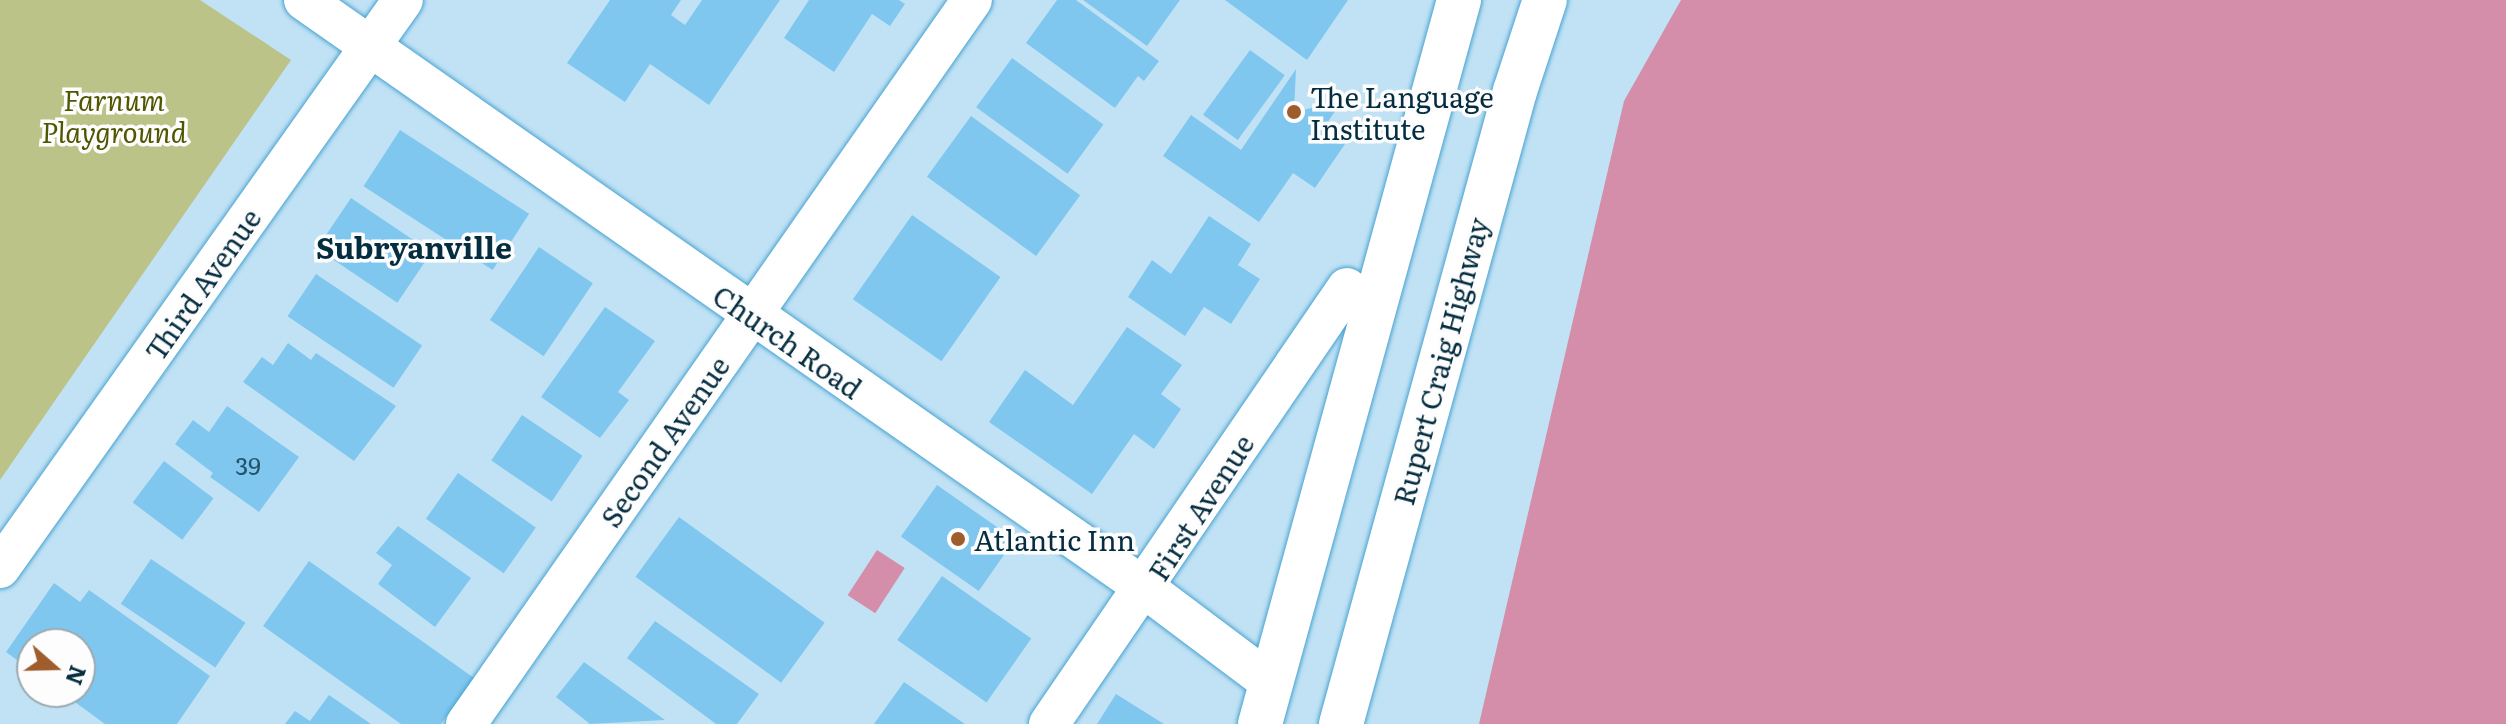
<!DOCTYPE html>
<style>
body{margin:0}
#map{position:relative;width:2506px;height:724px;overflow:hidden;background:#c1e2f5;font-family:Literata,serif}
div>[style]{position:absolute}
.green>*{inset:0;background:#bcc388}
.water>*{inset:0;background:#d48eaa;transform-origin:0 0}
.building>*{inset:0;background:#80c7ef;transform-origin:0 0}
.roads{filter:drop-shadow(0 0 2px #48a3d1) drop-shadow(0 0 2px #48a3d1)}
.minor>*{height:40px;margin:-20px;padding:0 20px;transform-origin:20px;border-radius:20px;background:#fff}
.major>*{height:44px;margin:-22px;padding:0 22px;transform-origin:22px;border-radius:22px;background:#fff}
.dots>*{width:22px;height:22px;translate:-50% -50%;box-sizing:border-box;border:4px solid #fdfdfd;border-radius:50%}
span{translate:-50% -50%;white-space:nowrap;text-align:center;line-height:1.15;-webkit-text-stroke:7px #fdfdfd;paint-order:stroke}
.number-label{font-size:24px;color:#24546c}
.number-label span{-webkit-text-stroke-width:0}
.poi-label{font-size:28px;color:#052d40}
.left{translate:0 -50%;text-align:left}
.park-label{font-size:28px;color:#515601;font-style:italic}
.street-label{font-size:28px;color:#052d40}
.neighbourhood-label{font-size:30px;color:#052d40;font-weight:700}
.north{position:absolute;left:16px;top:628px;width:80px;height:80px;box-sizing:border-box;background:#fdfdfd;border:2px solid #9aaab1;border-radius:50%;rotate:110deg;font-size:22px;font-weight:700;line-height:32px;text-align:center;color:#052d40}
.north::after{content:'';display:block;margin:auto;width:28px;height:36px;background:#9f5c2c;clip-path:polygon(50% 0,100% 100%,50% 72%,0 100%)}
</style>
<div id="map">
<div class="green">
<i style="clip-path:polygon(0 0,200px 0,291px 60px,0 480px)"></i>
</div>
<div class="water">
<i style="clip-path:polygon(1681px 0,2506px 0,2506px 724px,1479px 724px,1624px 101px)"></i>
<i style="left:877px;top:550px;width:33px;height:54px;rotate:33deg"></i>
</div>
<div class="building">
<i style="clip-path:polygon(610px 0,681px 0,671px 15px,685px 25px,702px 0,780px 0,709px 105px,650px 64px,625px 102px,567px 63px)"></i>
<i style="clip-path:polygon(809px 0,899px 0,905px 4px,890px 26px,872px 14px,834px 72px,784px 38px)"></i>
<i style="clip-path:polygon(1057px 0,1076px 0,1159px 61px,1144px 81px,1138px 76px,1115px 108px,1026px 43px)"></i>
<i style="clip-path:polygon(1083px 0,1180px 0,1147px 46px)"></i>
<i style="clip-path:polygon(1225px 0,1348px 0,1307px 60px)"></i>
<i style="left:1250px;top:50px;width:43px;height:80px;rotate:36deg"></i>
<i style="left:1012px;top:58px;width:113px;height:61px;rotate:36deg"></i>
<i style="clip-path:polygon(1296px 69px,1294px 112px,1342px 101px,1325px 126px,1347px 141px,1315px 188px,1293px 173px,1259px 222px,1163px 156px,1191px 115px,1241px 150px)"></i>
<i style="left:971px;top:116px;width:135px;height:75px;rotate:36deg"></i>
<i style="left:400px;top:130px;width:154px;height:67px;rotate:33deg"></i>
<i style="left:351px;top:198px;width:97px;height:61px;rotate:34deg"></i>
<i style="left:912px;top:215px;width:108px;height:103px;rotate:35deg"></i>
<i style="clip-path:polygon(1209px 216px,1251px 244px,1238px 265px,1260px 279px,1231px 324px,1204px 307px,1185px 336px,1128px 297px,1152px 260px,1171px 274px)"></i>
<i style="left:539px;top:247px;width:65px;height:88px;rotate:34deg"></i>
<i style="left:316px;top:274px;width:128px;height:51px;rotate:34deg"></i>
<i style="clip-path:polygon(605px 307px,655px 341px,618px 392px,629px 400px,600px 438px,541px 397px)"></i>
<i style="clip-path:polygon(1127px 327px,1182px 365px,1161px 394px,1181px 409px,1154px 449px,1134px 434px,1092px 494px,989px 422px,1025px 370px,1073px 405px)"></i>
<i style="clip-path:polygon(288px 343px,311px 360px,316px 353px,396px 406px,354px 461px,243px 382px,262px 357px,273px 365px)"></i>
<i style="clip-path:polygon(227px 406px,299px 457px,259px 512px,210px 477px,213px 473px,175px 444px,193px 420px,209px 432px)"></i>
<i style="left:522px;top:415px;width:73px;height:55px;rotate:34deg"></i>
<i style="left:164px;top:461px;width:62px;height:52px;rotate:37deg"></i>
<i style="left:458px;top:473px;width:95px;height:56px;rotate:35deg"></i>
<i style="left:937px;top:485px;width:95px;height:63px;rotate:35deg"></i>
<i style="left:679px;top:517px;width:180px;height:74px;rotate:36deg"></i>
<i style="clip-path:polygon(398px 526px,471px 578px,435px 627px,378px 584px,392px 565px,376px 553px)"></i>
<i style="left:151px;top:559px;width:114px;height:54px;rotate:34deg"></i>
<i style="clip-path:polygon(309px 561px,474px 678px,441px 724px,401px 724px,263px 626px)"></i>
<i style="left:942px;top:576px;width:109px;height:78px;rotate:35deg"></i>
<i style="clip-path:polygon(54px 583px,80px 602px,89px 590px,210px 676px,177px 724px,105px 724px,61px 692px,80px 692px,80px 644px,32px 644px,32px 671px,6px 652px)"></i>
<i style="clip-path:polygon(655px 621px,759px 694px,737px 724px,716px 724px,627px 658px)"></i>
<i style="clip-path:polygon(584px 662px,665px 720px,590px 724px,556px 697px)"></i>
<i style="clip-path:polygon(904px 682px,965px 724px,874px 724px)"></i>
<i style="clip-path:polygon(1116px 694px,1164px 724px,1097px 724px)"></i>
<i style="clip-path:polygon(329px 695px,371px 724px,285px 724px,295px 711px,310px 721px)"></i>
</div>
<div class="roads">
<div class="minor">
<i style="left:304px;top:0;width:1028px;rotate:34.97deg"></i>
<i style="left:1146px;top:589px;width:156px;rotate:36.9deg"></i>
<i style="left:0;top:568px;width:696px;rotate:-54.64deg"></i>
<i style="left:466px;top:724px;width:883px;rotate:-55.05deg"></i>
<i style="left:1049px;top:724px;width:528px;rotate:-55.65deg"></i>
</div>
<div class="major">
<i style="left:1260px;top:724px;width:751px;rotate:-74.63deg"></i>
<i style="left:1341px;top:724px;width:656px;rotate:-74.63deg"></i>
<i style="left:1515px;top:91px;width:96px;rotate:-71.8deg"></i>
</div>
</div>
<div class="dots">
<i style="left:1294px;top:112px;background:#9f5c2c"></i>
<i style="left:958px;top:539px;background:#9f5c2c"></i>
</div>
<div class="number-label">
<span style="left:248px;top:465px">39</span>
</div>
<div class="poi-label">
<span class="left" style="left:1310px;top:112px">The Language<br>Institute</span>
<span class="left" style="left:974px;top:539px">Atlantic Inn</span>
</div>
<div class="park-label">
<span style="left:114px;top:115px">Farnum<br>Playground</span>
</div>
<div class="street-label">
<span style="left:202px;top:284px;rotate:-55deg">Third Avenue</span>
<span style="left:788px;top:341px;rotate:35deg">Church Road</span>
<span style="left:1440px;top:361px;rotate:-75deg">Rupert Craig Highway</span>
<span style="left:664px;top:441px;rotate:-55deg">Second Avenue</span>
<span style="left:1200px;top:507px;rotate:-57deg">First Avenue</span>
</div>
<div class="neighbourhood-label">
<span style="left:414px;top:246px">Subryanville</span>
</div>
<div class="north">N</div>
</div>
